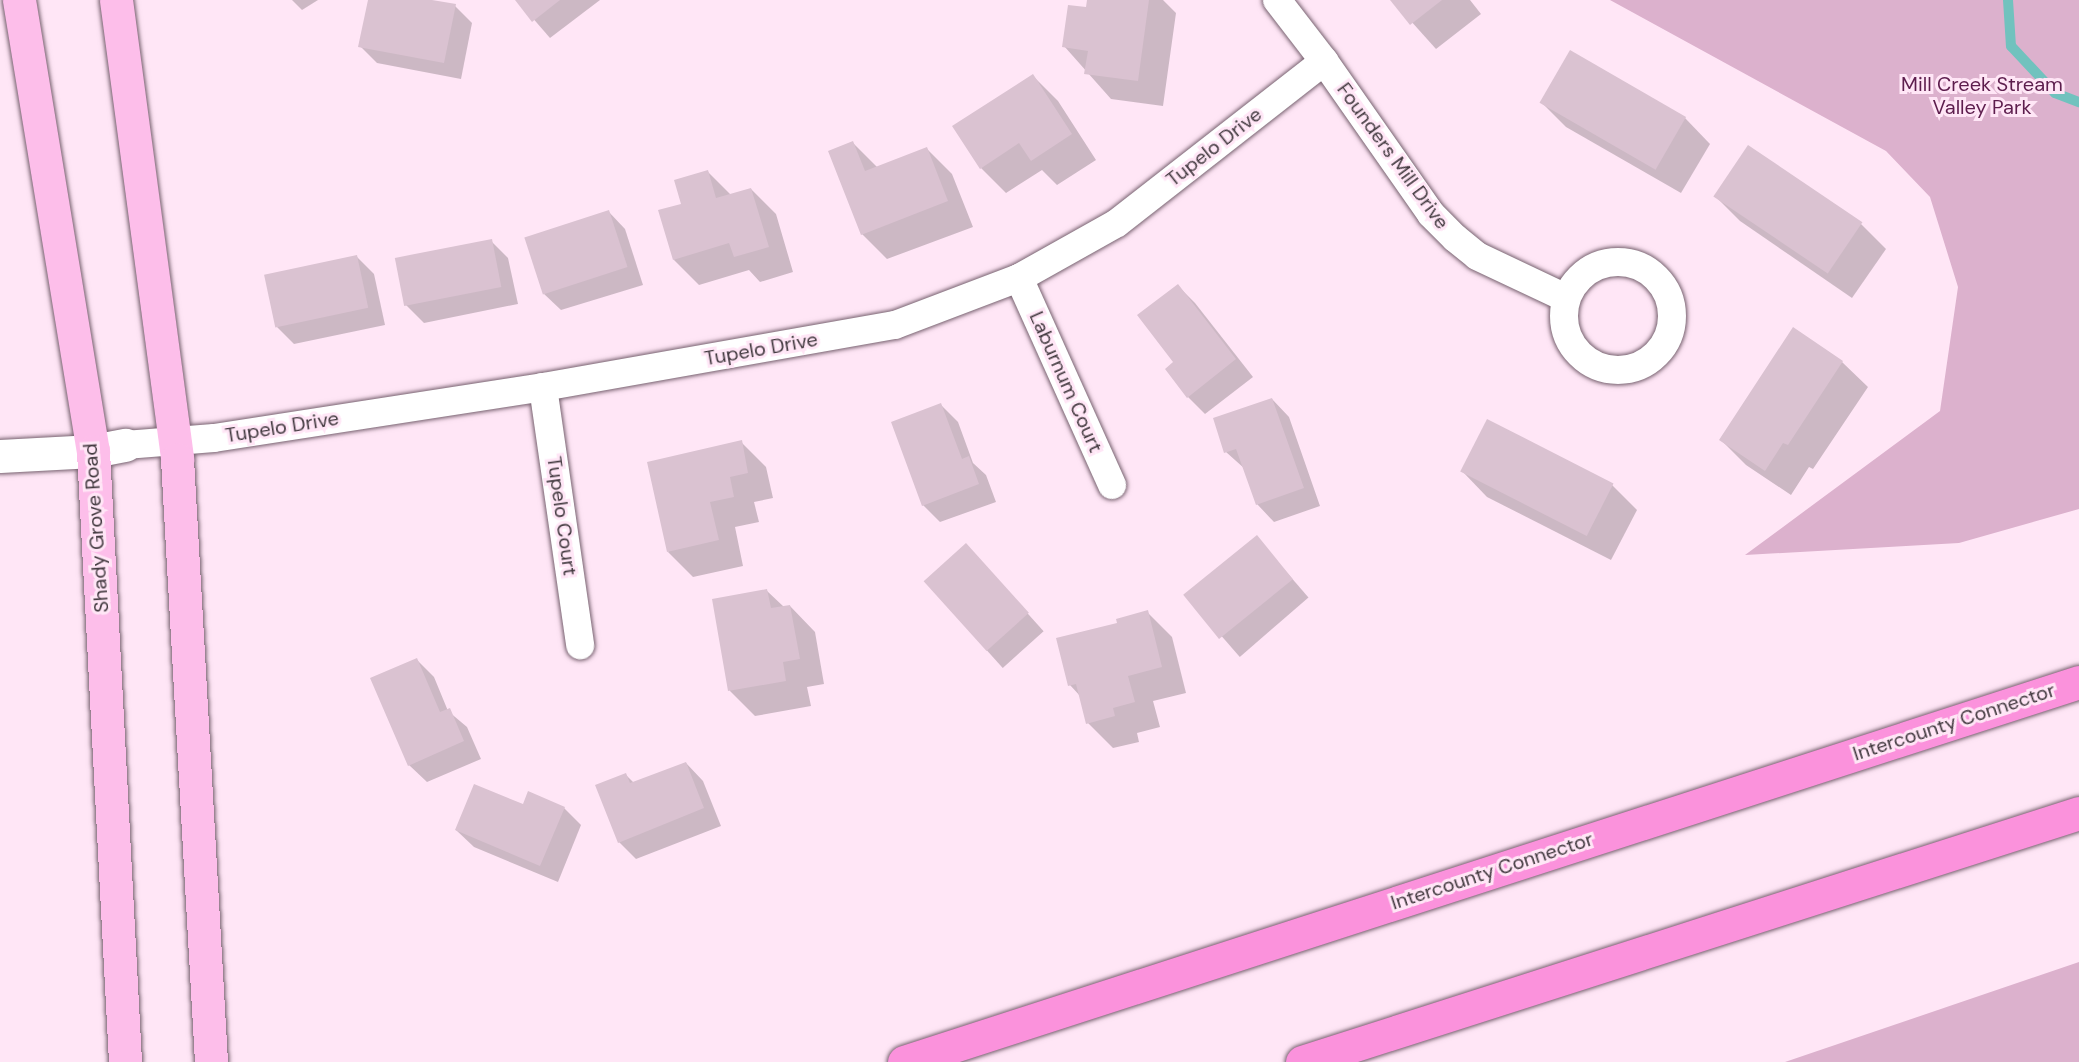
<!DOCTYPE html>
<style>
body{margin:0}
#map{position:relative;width:2079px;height:1062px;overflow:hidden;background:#ffe6f6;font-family:"DM Sans",sans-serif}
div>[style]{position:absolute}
.green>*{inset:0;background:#dcb1cd}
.shadow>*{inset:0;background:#0003;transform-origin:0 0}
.stream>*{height:10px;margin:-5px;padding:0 5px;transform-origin:5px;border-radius:5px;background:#71c2be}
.building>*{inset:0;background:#dac2d1;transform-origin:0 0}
.roads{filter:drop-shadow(0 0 2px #786270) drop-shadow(0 0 2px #786270)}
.minor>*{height:28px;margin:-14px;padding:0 14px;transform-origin:14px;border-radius:14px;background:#fff}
.minor>.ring{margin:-14px;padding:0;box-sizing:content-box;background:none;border:28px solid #fff;border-radius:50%}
.tertiary>*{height:33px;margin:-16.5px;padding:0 16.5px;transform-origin:16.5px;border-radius:16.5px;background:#fff}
.primary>*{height:33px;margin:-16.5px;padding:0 16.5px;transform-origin:16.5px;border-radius:16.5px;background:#fdbeea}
.motorway>*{height:33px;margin:-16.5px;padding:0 16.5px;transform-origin:16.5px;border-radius:16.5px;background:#fb92dc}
span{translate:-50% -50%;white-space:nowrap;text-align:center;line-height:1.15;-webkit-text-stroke:6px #ffe6f6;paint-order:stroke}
.park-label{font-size:20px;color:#5d1d4d}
.street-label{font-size:20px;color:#42393f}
</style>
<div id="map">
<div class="green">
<i style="clip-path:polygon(1610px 0,2079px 0,2079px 509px,1959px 543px,1745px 555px,1940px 411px,1958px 287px,1930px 197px,1886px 151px)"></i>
<i style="clip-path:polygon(2079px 962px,2079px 1062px,1785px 1062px)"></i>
</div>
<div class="shadow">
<i style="clip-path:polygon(292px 0,318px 0,302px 10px)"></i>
<i style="clip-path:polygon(369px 0,424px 0,455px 6px,472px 23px,461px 79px,377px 63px,360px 46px)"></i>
<i style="clip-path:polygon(517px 0,600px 0,550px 38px)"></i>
<i style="clip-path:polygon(1089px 0,1163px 0,1176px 13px,1163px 106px,1111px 99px,1064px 46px,1088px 9px)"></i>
<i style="clip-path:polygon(1392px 0,1470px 0,1481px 14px,1436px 49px)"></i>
<i style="clip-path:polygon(1033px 76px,1058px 101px,1096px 160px,1057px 185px,1042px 170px,1006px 193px,981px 168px)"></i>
<i style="clip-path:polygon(1541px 102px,1685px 118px,1710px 144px,1681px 193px,1566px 127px)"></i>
<i style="clip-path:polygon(853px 143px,878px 168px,927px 149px,952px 174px,973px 227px,887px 259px,862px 234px)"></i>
<i style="clip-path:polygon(707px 171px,731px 195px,751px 189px,776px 214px,793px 272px,760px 282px,749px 270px,699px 285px,674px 260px,682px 205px)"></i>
<i style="clip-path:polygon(1715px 196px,1861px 224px,1886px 249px,1852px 298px,1740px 221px)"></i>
<i style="clip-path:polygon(608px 211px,625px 229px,643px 285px,561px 310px,543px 293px)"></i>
<i style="clip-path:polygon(491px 241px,508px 258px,518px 304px,424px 323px,406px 305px)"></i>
<i style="clip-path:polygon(357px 257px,374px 274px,385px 325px,294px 344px,277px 327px)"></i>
<i style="clip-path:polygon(1178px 286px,1195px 303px,1253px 377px,1205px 414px,1188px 397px,1175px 363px)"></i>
<i style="clip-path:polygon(1842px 362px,1868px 387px,1813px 469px,1809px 467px,1791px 495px,1746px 465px,1721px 440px)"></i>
<i style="clip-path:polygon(1272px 399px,1289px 417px,1320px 506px,1274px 522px,1257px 504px,1245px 469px,1226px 452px)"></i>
<i style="clip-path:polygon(941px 405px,958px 422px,973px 463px,986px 475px,996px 502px,940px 522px,923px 505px)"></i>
<i style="clip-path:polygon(741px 442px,766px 467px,773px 498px,754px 502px,759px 522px,735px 527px,743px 566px,693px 577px,668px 552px)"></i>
<i style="clip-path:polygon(1462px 471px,1612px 485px,1637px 510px,1611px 560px,1487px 497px)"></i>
<i style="left:1256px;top:537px;width:80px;height:91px;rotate:49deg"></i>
<i style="left:966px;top:545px;width:116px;height:55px;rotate:48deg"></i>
<i style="clip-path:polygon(766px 590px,784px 607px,790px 606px,815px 632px,824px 684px,807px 687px,811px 706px,755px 716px,730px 691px,714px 600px)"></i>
<i style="clip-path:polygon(1147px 612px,1172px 637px,1186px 693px,1153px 701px,1160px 727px,1137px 733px,1139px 742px,1113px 748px,1088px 723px,1081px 697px,1070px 685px,1119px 624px)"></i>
<i style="clip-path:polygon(416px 659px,434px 677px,448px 711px,467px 727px,481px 759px,427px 782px,409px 765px)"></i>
<i style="clip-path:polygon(686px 763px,703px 781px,721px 826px,636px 859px,619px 842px,626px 775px,634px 783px)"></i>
<i style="clip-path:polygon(524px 806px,564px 808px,581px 825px,558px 882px,474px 847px,456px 830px)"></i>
</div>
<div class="stream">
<i style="left:2008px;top:0;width:46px;rotate:86.3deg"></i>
<i style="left:2011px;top:46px;width:64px;rotate:46.9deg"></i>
<i style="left:2055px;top:93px;width:26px;rotate:21deg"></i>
</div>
<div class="building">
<i style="clip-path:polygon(368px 0,432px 0,456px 4px,444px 63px,358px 47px)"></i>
<i style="clip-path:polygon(515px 0,560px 0,532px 22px)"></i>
<i style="clip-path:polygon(1087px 0,1149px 0,1138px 81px,1084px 74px,1088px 51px,1062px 47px,1068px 5px,1086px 7px)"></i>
<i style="clip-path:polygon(1390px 0,1442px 0,1410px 25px)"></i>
<i style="left:1570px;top:50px;width:134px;height:61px;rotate:30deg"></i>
<i style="clip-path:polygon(1033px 74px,1072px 134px,1031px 161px,1019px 143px,980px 169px,952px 126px)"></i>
<i style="clip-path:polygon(853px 141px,865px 171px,927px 147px,948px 201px,861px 235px,828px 151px)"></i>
<i style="left:1748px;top:145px;width:138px;height:62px;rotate:34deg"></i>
<i style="clip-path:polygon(708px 170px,716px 198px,751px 188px,769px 247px,734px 257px,729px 243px,673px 260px,658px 210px,681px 204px,674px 180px)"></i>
<i style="left:609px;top:210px;width:60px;height:89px;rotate:72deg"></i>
<i style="left:492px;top:239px;width:49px;height:99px;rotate:79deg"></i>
<i style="left:357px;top:255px;width:54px;height:95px;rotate:78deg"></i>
<i style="clip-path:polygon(1178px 284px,1236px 359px,1187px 398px,1165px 369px,1173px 362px,1137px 315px)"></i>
<i style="clip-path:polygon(1793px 327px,1843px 361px,1788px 445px,1783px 443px,1765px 471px,1719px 440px)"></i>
<i style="clip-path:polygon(1272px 398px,1304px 488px,1256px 505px,1236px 449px,1224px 453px,1213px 418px)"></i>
<i style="clip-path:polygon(941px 403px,962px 459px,969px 456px,979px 484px,922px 506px,891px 422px)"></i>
<i style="left:1487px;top:419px;width:142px;height:59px;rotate:27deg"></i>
<i style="clip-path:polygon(742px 440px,748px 473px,730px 477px,734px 497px,710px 502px,719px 540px,667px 552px,647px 462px)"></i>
<i style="left:1257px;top:535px;width:57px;height:95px;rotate:51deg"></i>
<i style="left:966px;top:543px;width:94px;height:57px;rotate:48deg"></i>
<i style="clip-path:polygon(767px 589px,771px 608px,790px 605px,800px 659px,783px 662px,786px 681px,728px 691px,712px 599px)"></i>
<i style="clip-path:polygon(1148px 610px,1162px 667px,1128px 676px,1135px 702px,1113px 708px,1115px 716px,1086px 724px,1076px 684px,1068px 686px,1056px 638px,1117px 623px,1116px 619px)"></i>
<i style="clip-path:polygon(417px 658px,440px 712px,450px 708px,464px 741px,408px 766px,370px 678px)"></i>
<i style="clip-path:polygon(686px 762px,704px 808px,618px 843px,595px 785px,626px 773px,630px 783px)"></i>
<i style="clip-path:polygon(474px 784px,523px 804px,528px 791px,565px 807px,540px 866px,455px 830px)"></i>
</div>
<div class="roads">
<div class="minor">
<i style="left:1277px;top:0;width:77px;rotate:52.4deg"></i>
<i style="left:1324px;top:61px;width:187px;rotate:55deg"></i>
<i style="left:1431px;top:214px;width:34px;rotate:45deg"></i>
<i style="left:1455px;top:238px;width:28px;rotate:39deg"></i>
<i style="left:1477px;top:256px;width:98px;rotate:25.3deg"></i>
<i class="ring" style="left:1564px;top:262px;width:80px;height:80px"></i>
<i style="left:1019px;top:278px;width:227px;rotate:65.8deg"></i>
<i style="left:543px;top:387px;width:261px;rotate:81.8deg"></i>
<i style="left:125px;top:445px;width:89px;rotate:-4.5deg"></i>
<i style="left:214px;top:438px;width:333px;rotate:-8.8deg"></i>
<i style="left:543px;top:387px;width:357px;rotate:-10deg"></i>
<i style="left:895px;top:325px;width:133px;rotate:-20.8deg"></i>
<i style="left:1019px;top:278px;width:112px;rotate:-29.3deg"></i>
<i style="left:1117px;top:223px;width:263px;rotate:-38deg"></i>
</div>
<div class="tertiary">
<i style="left:0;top:456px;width:93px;rotate:-3.1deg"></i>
<i style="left:93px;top:451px;width:33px;rotate:-11deg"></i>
</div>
<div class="primary">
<i style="left:19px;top:0;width:457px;rotate:80.7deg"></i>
<i style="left:93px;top:451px;width:612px;rotate:87deg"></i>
<i style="left:116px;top:0;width:463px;rotate:82.4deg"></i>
<i style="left:177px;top:459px;width:604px;rotate:86.77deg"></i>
</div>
<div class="motorway">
<i style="left:904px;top:1062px;width:1235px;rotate:-17.92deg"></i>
<i style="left:1302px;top:1062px;width:816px;rotate:-17.77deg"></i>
</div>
</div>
<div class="park-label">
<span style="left:1982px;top:96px">Mill Creek Stream<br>Valley Park</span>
</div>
<div class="street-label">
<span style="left:1214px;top:147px;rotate:-38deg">Tupelo Drive</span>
<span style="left:1393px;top:156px;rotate:54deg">Founders Mill Drive</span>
<span style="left:761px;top:349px;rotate:-10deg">Tupelo Drive</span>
<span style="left:1066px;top:382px;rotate:66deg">Laburnum Court</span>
<span style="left:282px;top:427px;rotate:-9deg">Tupelo Drive</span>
<span style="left:562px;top:516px;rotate:82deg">Tupelo Court</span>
<span style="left:96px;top:528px;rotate:-94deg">Shady Grove Road</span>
<span style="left:1954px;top:722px;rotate:-18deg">Intercounty Connector</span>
<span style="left:1492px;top:871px;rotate:-18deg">Intercounty Connector</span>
</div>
</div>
